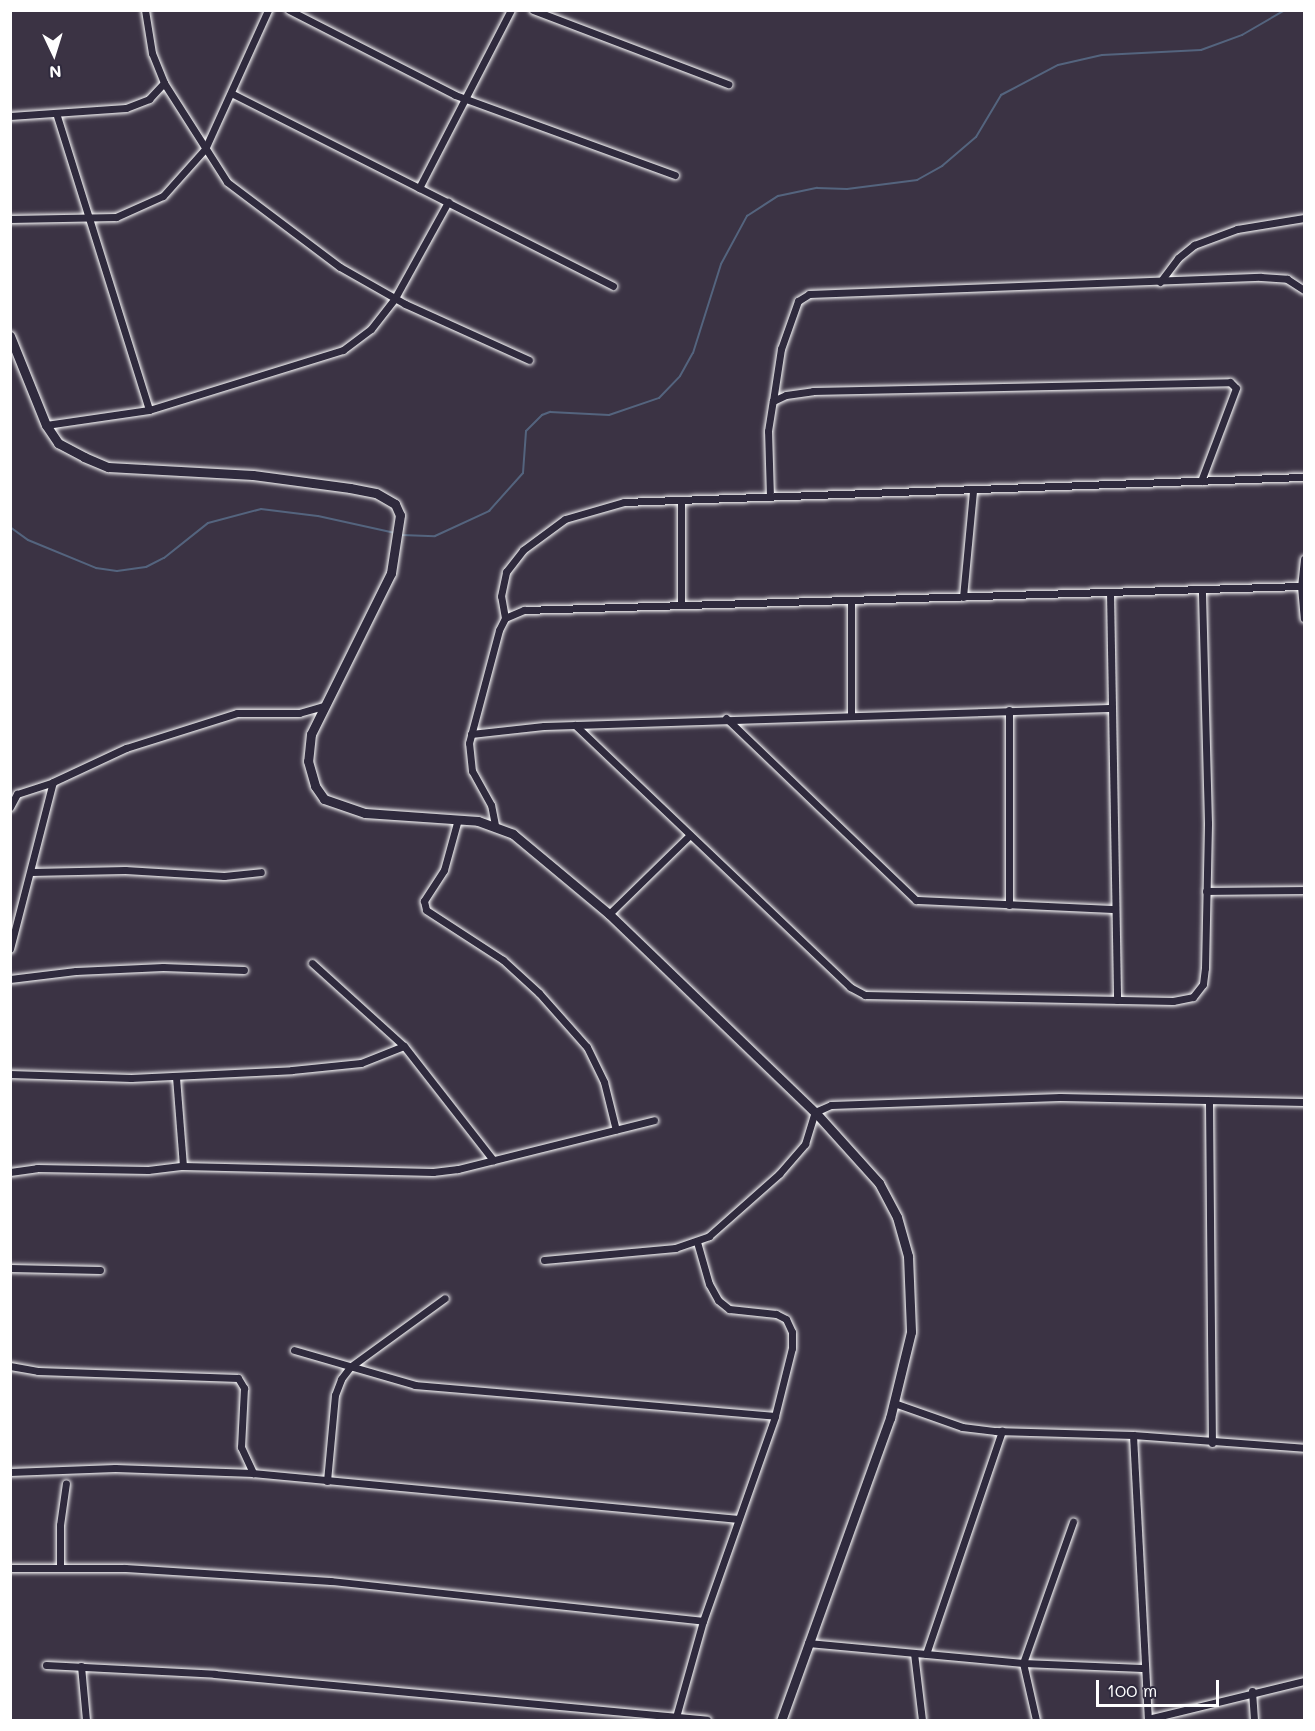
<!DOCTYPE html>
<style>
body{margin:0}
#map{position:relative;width:1315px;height:1731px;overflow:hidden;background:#3b3344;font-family:Mali,sans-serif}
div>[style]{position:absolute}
.stream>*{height:2px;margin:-1px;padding:0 1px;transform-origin:1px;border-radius:1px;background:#54647e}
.roads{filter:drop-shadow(0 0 2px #fff) drop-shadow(0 0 2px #fff)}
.minor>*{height:7px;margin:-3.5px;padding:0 3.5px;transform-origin:3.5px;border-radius:3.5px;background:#2f2a3d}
.tertiary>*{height:9px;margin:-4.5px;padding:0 4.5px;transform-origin:4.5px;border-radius:4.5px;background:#2f2a3d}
span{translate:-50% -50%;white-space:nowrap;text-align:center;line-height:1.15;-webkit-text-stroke:4.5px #2f2a3d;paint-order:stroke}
.frame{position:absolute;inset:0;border:12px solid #fff;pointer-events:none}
.north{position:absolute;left:24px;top:24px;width:60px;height:60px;-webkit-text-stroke:4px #2f2a3d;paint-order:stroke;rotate:176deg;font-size:16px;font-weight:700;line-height:24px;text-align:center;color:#fff}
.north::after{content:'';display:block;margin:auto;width:21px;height:27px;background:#fff;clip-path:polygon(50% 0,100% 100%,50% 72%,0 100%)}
.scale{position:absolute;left:1096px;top:1680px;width:123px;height:27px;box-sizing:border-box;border:3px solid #fff;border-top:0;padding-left:8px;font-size:18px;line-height:21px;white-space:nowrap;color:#fff;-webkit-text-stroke:4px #2f2a3d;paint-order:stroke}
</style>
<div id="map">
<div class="stream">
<i style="left:10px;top:527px;width:22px;rotate:36deg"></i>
<i style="left:28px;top:540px;width:74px;rotate:22.4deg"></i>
<i style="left:96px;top:568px;width:21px;rotate:8deg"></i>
<i style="left:117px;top:571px;width:29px;rotate:-8deg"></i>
<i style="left:146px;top:567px;width:20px;rotate:-27deg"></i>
<i style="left:164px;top:558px;width:56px;rotate:-38.5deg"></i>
<i style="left:208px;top:523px;width:55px;rotate:-14.8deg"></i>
<i style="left:261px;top:509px;width:57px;rotate:7deg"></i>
<i style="left:318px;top:516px;width:79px;rotate:12.4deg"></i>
<i style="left:401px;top:535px;width:34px;rotate:2deg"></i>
<i style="left:435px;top:536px;width:60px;rotate:-24.8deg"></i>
<i style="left:489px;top:511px;width:51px;rotate:-48.2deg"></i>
<i style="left:523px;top:473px;width:42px;rotate:-85.9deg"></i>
<i style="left:526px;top:431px;width:23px;rotate:-45deg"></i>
<i style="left:542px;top:415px;width:9px;rotate:-21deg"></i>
<i style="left:550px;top:412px;width:59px;rotate:2.9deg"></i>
<i style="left:609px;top:415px;width:53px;rotate:-18.8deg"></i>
<i style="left:659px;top:398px;width:30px;rotate:-46deg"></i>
<i style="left:680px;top:376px;width:26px;rotate:-61deg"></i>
<i style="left:693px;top:353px;width:93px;rotate:-72.5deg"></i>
<i style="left:721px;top:264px;width:55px;rotate:-61.6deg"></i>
<i style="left:747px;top:216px;width:37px;rotate:-33deg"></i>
<i style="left:778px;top:196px;width:40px;rotate:-12deg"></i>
<i style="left:817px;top:188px;width:30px;rotate:2deg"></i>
<i style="left:847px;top:189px;width:71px;rotate:-7.3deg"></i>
<i style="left:917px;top:180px;width:29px;rotate:-29deg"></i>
<i style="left:942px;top:166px;width:45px;rotate:-40.5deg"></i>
<i style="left:976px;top:137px;width:49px;rotate:-59.2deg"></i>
<i style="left:1001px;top:95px;width:64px;rotate:-27.8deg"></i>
<i style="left:1058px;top:65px;width:45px;rotate:-12.8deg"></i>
<i style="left:1102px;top:55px;width:99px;rotate:-2.9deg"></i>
<i style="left:1201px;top:50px;width:44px;rotate:-20.1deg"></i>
<i style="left:1242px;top:35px;width:50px;rotate:-30.2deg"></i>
</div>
<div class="roads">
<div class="minor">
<i style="left:145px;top:10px;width:44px;rotate:80.8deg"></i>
<i style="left:152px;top:53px;width:32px;rotate:68deg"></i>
<i style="left:164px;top:83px;width:117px;rotate:57.5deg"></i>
<i style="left:227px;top:182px;width:141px;rotate:37deg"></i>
<i style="left:340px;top:267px;width:75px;rotate:29.6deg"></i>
<i style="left:405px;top:304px;width:136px;rotate:24.3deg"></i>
<i style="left:289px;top:10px;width:186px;rotate:27.1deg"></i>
<i style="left:455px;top:95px;width:234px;rotate:20deg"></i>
<i style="left:533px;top:10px;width:209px;rotate:20.8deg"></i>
<i style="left:231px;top:93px;width:428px;rotate:26.8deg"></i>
<i style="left:10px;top:116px;width:116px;rotate:-3.9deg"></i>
<i style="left:126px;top:108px;width:25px;rotate:-21deg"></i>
<i style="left:149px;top:99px;width:22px;rotate:-47deg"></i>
<i style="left:57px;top:116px;width:308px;rotate:72.6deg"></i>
<i style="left:419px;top:188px;width:200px;rotate:-62.7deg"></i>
<i style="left:10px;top:219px;width:106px;rotate:-1.1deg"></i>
<i style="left:116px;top:217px;width:51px;rotate:-24.1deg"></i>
<i style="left:163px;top:196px;width:63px;rotate:-48.2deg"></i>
<i style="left:205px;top:149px;width:153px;rotate:-65.6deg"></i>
<i style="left:1160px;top:282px;width:30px;rotate:-53deg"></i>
<i style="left:1178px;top:258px;width:21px;rotate:-39deg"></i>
<i style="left:1194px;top:245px;width:46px;rotate:-20.4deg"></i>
<i style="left:1237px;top:229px;width:68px;rotate:-9.3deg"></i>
<i style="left:773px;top:401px;width:53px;rotate:-81.3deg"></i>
<i style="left:781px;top:349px;width:51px;rotate:-70.5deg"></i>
<i style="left:798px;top:301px;width:13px;rotate:-32deg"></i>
<i style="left:809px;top:294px;width:452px;rotate:-2.2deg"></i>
<i style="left:1261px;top:277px;width:26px;rotate:4deg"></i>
<i style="left:1287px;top:279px;width:20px;rotate:33deg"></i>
<i style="left:46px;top:425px;width:104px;rotate:-8.3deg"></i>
<i style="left:149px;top:410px;width:203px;rotate:-17.2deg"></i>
<i style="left:343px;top:350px;width:35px;rotate:-37deg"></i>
<i style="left:371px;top:329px;width:39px;rotate:-52deg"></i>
<i style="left:395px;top:298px;width:110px;rotate:-61.1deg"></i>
<i style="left:770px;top:497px;width:66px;rotate:-91.7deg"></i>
<i style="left:768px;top:431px;width:30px;rotate:-81deg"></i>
<i style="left:773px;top:401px;width:14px;rotate:-25deg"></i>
<i style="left:786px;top:395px;width:27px;rotate:-8deg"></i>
<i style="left:813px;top:391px;width:417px;rotate:-1.2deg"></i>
<i style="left:1230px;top:382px;width:8px;rotate:45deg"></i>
<i style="left:1236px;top:388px;width:99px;rotate:110.6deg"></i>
<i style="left:1304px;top:559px;width:27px;rotate:96deg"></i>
<i style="left:1301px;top:586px;width:32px;rotate:85deg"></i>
<i style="left:1110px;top:592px;width:408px;rotate:89deg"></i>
<i style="left:963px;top:597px;width:106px;rotate:-84.6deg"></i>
<i style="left:681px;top:604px;width:103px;rotate:-90deg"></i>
<i style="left:505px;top:618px;width:22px;rotate:-100deg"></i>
<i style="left:501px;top:596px;width:25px;rotate:-78deg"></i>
<i style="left:506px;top:572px;width:28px;rotate:-52deg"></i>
<i style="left:523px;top:550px;width:52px;rotate:-36.4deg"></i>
<i style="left:565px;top:519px;width:61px;rotate:-16.1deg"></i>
<i style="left:624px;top:502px;width:680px;rotate:-2.11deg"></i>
<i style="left:1009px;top:710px;width:195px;rotate:90deg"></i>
<i style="left:851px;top:716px;width:115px;rotate:-90deg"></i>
<i style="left:726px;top:718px;width:263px;rotate:43.8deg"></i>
<i style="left:916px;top:900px;width:198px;rotate:2.6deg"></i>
<i style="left:575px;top:725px;width:380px;rotate:43.6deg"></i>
<i style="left:850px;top:987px;width:17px;rotate:28deg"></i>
<i style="left:865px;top:995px;width:308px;rotate:1.1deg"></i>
<i style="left:1173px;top:1001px;width:20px;rotate:-11deg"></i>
<i style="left:1193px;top:997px;width:16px;rotate:-52deg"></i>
<i style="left:1203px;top:984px;width:16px;rotate:-83deg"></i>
<i style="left:1205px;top:968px;width:145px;rotate:-88.8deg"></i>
<i style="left:1208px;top:823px;width:234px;rotate:-91.5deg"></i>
<i style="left:471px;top:734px;width:73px;rotate:-6.3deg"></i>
<i style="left:544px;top:726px;width:565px;rotate:-1.82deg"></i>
<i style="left:10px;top:807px;width:15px;rotate:-62deg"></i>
<i style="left:17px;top:794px;width:38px;rotate:-18deg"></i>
<i style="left:458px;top:819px;width:53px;rotate:105.4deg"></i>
<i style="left:444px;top:870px;width:37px;rotate:123deg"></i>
<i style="left:424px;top:901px;width:9px;rotate:77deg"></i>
<i style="left:426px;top:910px;width:92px;rotate:33deg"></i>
<i style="left:503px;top:960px;width:49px;rotate:42.5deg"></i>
<i style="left:539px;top:993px;width:72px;rotate:48.4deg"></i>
<i style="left:587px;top:1047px;width:39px;rotate:64deg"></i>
<i style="left:604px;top:1082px;width:49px;rotate:76deg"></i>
<i style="left:495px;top:825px;width:20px;rotate:-101deg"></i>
<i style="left:491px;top:805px;width:39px;rotate:-119deg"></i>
<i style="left:472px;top:771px;width:28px;rotate:-96deg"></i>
<i style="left:469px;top:743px;width:117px;rotate:-75.1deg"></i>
<i style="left:499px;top:630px;width:13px;rotate:-63deg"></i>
<i style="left:505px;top:618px;width:21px;rotate:-23deg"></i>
<i style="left:524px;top:610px;width:777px;rotate:-1.77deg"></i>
<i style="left:31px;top:872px;width:94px;rotate:-1.2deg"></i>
<i style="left:125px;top:870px;width:99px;rotate:3.5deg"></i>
<i style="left:224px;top:876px;width:37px;rotate:-6deg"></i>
<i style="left:1206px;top:891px;width:98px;rotate:-0.6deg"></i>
<i style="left:609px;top:914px;width:113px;rotate:-44.3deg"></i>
<i style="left:10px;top:949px;width:172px;rotate:-75.6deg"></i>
<i style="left:53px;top:782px;width:81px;rotate:-25deg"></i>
<i style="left:126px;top:748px;width:116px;rotate:-17.5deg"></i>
<i style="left:237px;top:713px;width:62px"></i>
<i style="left:299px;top:713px;width:25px;rotate:-16deg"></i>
<i style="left:312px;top:963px;width:124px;rotate:42.1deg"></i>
<i style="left:404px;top:1046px;width:145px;rotate:52deg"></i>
<i style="left:10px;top:979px;width:66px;rotate:-6.9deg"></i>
<i style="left:76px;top:971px;width:87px;rotate:-2.6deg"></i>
<i style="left:163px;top:967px;width:81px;rotate:2.1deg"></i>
<i style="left:10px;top:1074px;width:121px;rotate:1.9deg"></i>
<i style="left:131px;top:1078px;width:161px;rotate:-2.8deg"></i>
<i style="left:292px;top:1070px;width:69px;rotate:-5.8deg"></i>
<i style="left:361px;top:1063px;width:46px;rotate:-21.6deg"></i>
<i style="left:176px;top:1077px;width:89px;rotate:85.5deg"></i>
<i style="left:1209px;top:1103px;width:340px;rotate:89.5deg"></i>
<i style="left:10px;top:1172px;width:27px;rotate:-8deg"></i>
<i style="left:37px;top:1168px;width:111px;rotate:1deg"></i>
<i style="left:148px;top:1170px;width:35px;rotate:-7deg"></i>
<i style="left:183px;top:1166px;width:250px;rotate:1.4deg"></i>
<i style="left:433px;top:1172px;width:25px;rotate:-7deg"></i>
<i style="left:458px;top:1169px;width:202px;rotate:-14deg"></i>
<i style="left:544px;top:1260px;width:132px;rotate:-5.2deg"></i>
<i style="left:675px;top:1248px;width:36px;rotate:-19deg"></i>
<i style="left:709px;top:1236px;width:94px;rotate:-41.5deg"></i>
<i style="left:779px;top:1174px;width:40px;rotate:-49deg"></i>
<i style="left:805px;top:1144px;width:34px;rotate:-73deg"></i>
<i style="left:815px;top:1112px;width:17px;rotate:-24deg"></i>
<i style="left:831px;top:1105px;width:229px;rotate:-2deg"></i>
<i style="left:1060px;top:1097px;width:244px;rotate:1.2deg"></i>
<i style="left:10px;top:1268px;width:90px;rotate:1.3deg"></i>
<i style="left:294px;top:1350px;width:126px;rotate:16.1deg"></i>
<i style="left:415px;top:1385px;width:361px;rotate:4.9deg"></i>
<i style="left:10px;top:1366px;width:28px;rotate:10deg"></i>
<i style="left:38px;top:1371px;width:200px;rotate:2deg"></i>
<i style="left:238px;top:1378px;width:12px;rotate:59deg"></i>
<i style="left:244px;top:1388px;width:59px;rotate:92.9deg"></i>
<i style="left:241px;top:1447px;width:29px;rotate:65deg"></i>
<i style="left:894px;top:1403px;width:72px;rotate:19.4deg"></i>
<i style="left:962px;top:1427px;width:34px;rotate:7deg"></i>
<i style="left:996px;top:1431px;width:137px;rotate:1.7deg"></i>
<i style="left:1133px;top:1435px;width:171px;rotate:4.3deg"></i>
<i style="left:1133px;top:1435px;width:285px;rotate:87deg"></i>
<i style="left:10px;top:1472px;width:105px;rotate:-2.2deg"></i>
<i style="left:115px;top:1468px;width:138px;rotate:2.1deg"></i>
<i style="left:253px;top:1473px;width:487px;rotate:5.4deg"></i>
<i style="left:327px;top:1481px;width:86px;rotate:-84.7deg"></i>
<i style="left:335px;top:1395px;width:17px;rotate:-69deg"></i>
<i style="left:341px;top:1379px;width:15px;rotate:-53deg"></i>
<i style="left:350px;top:1367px;width:117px;rotate:-36deg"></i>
<i style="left:60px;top:1566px;width:41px;rotate:-90deg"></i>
<i style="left:60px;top:1525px;width:42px;rotate:-81.9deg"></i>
<i style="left:10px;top:1568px;width:115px"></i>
<i style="left:125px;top:1568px;width:206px;rotate:3.6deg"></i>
<i style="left:331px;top:1581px;width:374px;rotate:6.1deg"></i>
<i style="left:808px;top:1643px;width:216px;rotate:5.3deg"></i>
<i style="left:1023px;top:1663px;width:119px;rotate:2.4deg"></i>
<i style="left:914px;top:1653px;width:67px;rotate:83.2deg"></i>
<i style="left:926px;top:1654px;width:236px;rotate:-71.2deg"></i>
<i style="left:46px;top:1665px;width:169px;rotate:3deg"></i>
<i style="left:215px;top:1674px;width:494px;rotate:5.3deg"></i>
<i style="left:81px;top:1666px;width:54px;rotate:84.7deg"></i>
<i style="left:1252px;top:1691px;width:29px;rotate:86deg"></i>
<i style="left:676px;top:1717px;width:100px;rotate:-74.3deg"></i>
<i style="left:703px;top:1621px;width:217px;rotate:-70.6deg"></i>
<i style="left:775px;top:1416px;width:70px;rotate:-76deg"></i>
<i style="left:792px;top:1348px;width:16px;rotate:-90deg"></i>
<i style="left:792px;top:1332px;width:14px;rotate:-115deg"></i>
<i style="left:786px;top:1319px;width:11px;rotate:-153deg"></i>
<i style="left:776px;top:1314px;width:47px;rotate:-173.9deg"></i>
<i style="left:729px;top:1309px;width:14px;rotate:-141deg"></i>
<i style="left:718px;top:1300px;width:18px;rotate:-119deg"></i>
<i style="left:709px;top:1284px;width:44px;rotate:-105.9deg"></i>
<i style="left:1148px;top:1719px;width:161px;rotate:-13.7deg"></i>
<i style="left:1036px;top:1720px;width:58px;rotate:-102.8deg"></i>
<i style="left:1023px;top:1663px;width:150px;rotate:-70.5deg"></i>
</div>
<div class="tertiary">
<i style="left:10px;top:336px;width:96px;rotate:68deg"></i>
<i style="left:46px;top:425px;width:22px;rotate:56deg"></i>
<i style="left:58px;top:443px;width:30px;rotate:28deg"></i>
<i style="left:84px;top:457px;width:26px;rotate:23deg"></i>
<i style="left:108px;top:467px;width:145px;rotate:3.2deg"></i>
<i style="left:253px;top:475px;width:98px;rotate:7.6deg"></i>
<i style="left:350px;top:488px;width:26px;rotate:11deg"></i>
<i style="left:376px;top:493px;width:22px;rotate:30deg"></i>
<i style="left:395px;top:504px;width:12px;rotate:66deg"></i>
<i style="left:400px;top:515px;width:59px;rotate:98.8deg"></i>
<i style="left:391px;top:573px;width:180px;rotate:116.4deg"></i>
<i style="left:311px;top:734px;width:27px;rotate:96deg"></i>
<i style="left:308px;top:761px;width:26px;rotate:74deg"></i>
<i style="left:315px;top:786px;width:16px;rotate:55deg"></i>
<i style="left:324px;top:799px;width:43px;rotate:18.9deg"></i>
<i style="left:365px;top:813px;width:113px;rotate:4deg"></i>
<i style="left:478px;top:821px;width:37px;rotate:20deg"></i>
<i style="left:513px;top:834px;width:125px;rotate:39.8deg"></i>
<i style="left:609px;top:914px;width:286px;rotate:43.9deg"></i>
<i style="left:815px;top:1112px;width:96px;rotate:48deg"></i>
<i style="left:879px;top:1183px;width:38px;rotate:62deg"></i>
<i style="left:897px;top:1217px;width:41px;rotate:74.2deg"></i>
<i style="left:908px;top:1256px;width:76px;rotate:87.7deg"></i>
<i style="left:911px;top:1332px;width:89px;rotate:103.7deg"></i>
<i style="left:890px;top:1418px;width:321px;rotate:109.8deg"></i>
</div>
</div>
<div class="frame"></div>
<div class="north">N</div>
<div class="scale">100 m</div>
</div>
